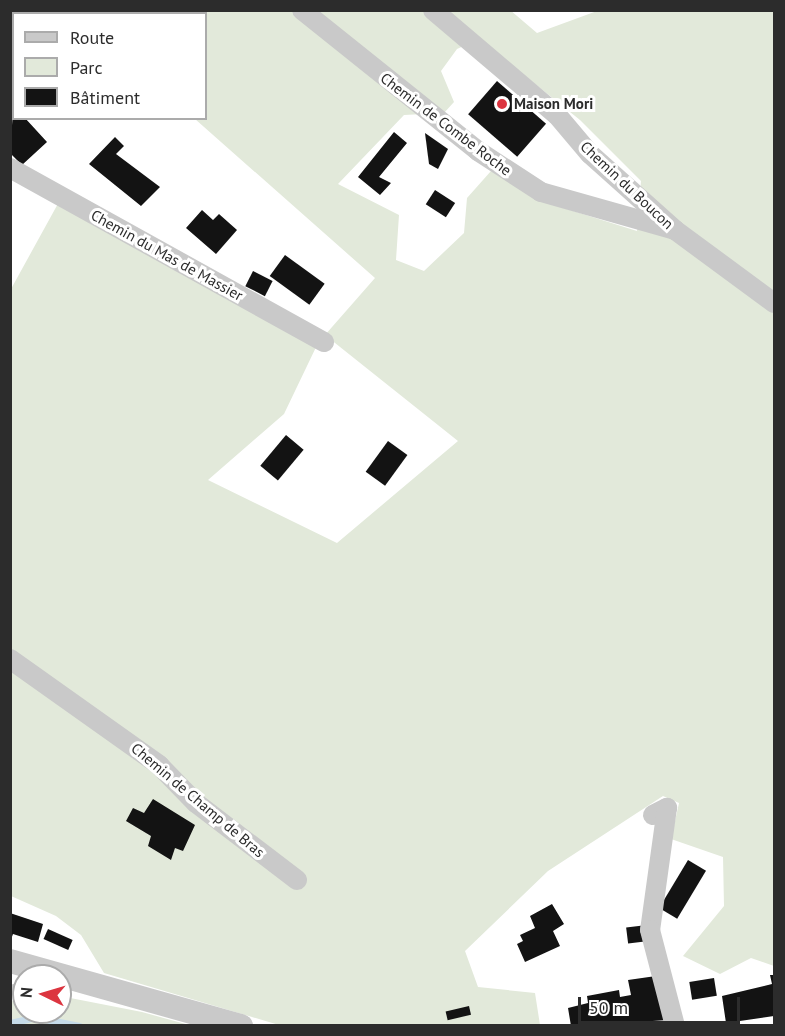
<!DOCTYPE html>
<meta charset="utf-8">
<style>
body{margin:0}
#map{position:relative;width:785px;height:1036px;overflow:hidden;background:#fff;font-family:"PT Sans",sans-serif}
div>[style]{position:absolute}
.green>*{inset:0;background:#e2e9da}
.stream>*{height:7px;margin:-3.5px;padding:0 3.5px;transform-origin:3.5px;border-radius:3.5px;background:#c6dbe9}
.building>*{inset:0;background:#131313;transform-origin:0 0}
.service>*{height:9px;margin:-4.5px;padding:0 4.5px;transform-origin:4.5px;border-radius:4.5px;background:#c9c9c9}
.minor>*{height:20px;margin:-10px;padding:0 10px;transform-origin:10px;border-radius:10px;background:#c9c9c9}
.tertiary>*{height:24px;margin:-12px;padding:0 12px;transform-origin:12px;border-radius:12px;background:#c9c9c9}
.dots>*{width:16px;height:16px;translate:-50% -50%;box-sizing:border-box;border:3px solid #fff;border-radius:50%}
span{translate:-50% -50%;white-space:nowrap;text-align:center;line-height:1.15;-webkit-text-stroke:6px #fff;paint-order:stroke}
.poi-label{font-size:15px;color:#2c2c2c;font-weight:700}
.left{translate:0 -50%;text-align:left}
.street-label{font-size:15px;color:#2c2c2c}
.frame{position:absolute;inset:0;border:12px solid #2c2c2c;pointer-events:none}
.legend{position:absolute;left:12px;top:12px;width:195px;height:108px;box-sizing:border-box;background:#fff;border:2px solid #ababab;margin:0;padding:8px 10px;list-style:none;font-size:18px;color:#2c2c2c}
.legend li{display:flex;align-items:center;gap:12px;height:30px}
.legend b{width:30px;border:2px solid #ababab}
.north{position:absolute;left:12px;top:964px;width:60px;height:60px;box-sizing:border-box;background:#fff;border:2px solid #ababab;border-radius:50%;rotate:275deg;font-size:16px;font-weight:700;line-height:24px;text-align:center;color:#2c2c2c}
.north::after{content:'';display:block;margin:auto;width:21px;height:27px;background:#dc3540;clip-path:polygon(50% 0,100% 100%,50% 72%,0 100%)}
.scale{position:absolute;left:578px;top:997px;width:162px;height:27px;box-sizing:border-box;border:3px solid #2c2c2c;border-top:0;padding-left:8px;font-size:18px;line-height:21px;white-space:nowrap;color:#2c2c2c;-webkit-text-stroke:4px #fff;paint-order:stroke}
</style>
<div id="map">
<div class="green">
<i style="clip-path:polygon(evenodd,510px 10px,537px 33px,597px 11px,774px 11px,774px 966px,751px 958px,720px 974px,683px 956px,724px 906px,723px 857px,671px 839px,679px 803px,663px 796px,548px 871px,465px 951px,478px 987px,535px 993px,540px 1025px,279px 1025px,104px 973px,81px 935px,56px 916px,11px 896px,11px 289px,60px 200px,318px 343px,284px 414px,208px 480px,337px 543px,458px 441px,325px 335px,375px 278px,195px 119px,206px 118px,206px 14px,69px 11px,510px 10px,479px 39px,580px 120px,641px 181px,637px 231px,554px 205px,491px 171px,467px 198px,464px 233px,424px 271px,396px 260px,399px 215px,338px 184px,404px 115px,444px 113px,454px 102px,441px 71px,457px 49px,479px 39px)"></i>
<i style="clip-path:polygon(60px 996px,142px 1012px,189px 1025px,11px 1025px,11px 1001px,24px 999px,24px 1012px,60px 1012px)"></i>
</div>
<div class="stream">
<i style="left:10px;top:1023px;width:26px;rotate:-13deg"></i>
<i style="left:35px;top:1017px;width:45px;rotate:11.6deg"></i>
</div>
<div class="building">
<i style="left:497px;top:81px;width:65px;height:44px;rotate:41deg"></i>
<i style="clip-path:polygon(14px 97px,14px 118px,25px 118px,47px 142px,22px 165px,10px 153px)"></i>
<i style="clip-path:polygon(394px 132px,407px 143px,379px 177px,391px 183px,380px 195px,358px 177px)"></i>
<i style="clip-path:polygon(425px 133px,448px 149px,438px 169px,429px 164px)"></i>
<i style="clip-path:polygon(115px 137px,124px 146px,116px 154px,160px 187px,141px 206px,89px 164px)"></i>
<i style="left:435px;top:190px;width:24px;height:17px;rotate:33deg"></i>
<i style="clip-path:polygon(202px 210px,213px 220px,219px 214px,237px 230px,216px 254px,186px 228px)"></i>
<i style="left:285px;top:255px;width:49px;height:26px;rotate:36deg"></i>
<i style="left:253px;top:271px;width:22px;height:17px;rotate:27deg"></i>
<i style="left:286px;top:435px;width:23px;height:40px;rotate:40deg"></i>
<i style="left:388px;top:441px;width:24px;height:38px;rotate:36deg"></i>
<i style="clip-path:polygon(153px 799px,195px 825px,183px 851px,175px 848px,171px 860px,148px 846px,151px 836px,126px 821px,133px 808px,144px 813px)"></i>
<i style="left:688px;top:860px;width:21px;height:56px;rotate:31deg"></i>
<i style="clip-path:polygon(552px 904px,564px 924px,553px 931px,560px 946px,525px 962px,517px 944px,523px 941px,520px 935px,535px 928px,530px 916px)"></i>
<i style="clip-path:polygon(10px 913px,43px 924px,38px 942px,13px 934px,10px 942px)"></i>
<i style="left:647px;top:925px;width:16px;height:21px;rotate:83deg"></i>
<i style="left:48px;top:929px;width:27px;height:11px;rotate:24deg"></i>
<i style="clip-path:polygon(663px 975px,669px 1020px,571px 1026px,568px 1008px,588px 1003px,587px 996px,619px 990px,620px 997px,631px 995px,628px 980px)"></i>
<i style="clip-path:polygon(770px 975px,774px 975px,774px 1016px,726px 1023px,722px 996px,772px 984px)"></i>
<i style="left:714px;top:978px;width:18px;height:25px;rotate:81deg"></i>
<i style="left:469px;top:1006px;width:9px;height:24px;rotate:77deg"></i>
</div>
<div class="service">
<i style="left:10px;top:989px;width:15px;rotate:-16deg"></i>
</div>
<div class="minor">
<i style="left:302px;top:10px;width:226px;rotate:38.7deg"></i>
<i style="left:478px;top:151px;width:75px;rotate:33.1deg"></i>
<i style="left:541px;top:192px;width:139px;rotate:15.8deg"></i>
<i style="left:433px;top:10px;width:162px;rotate:40.3deg"></i>
<i style="left:557px;top:115px;width:51px;rotate:49.8deg"></i>
<i style="left:590px;top:154px;width:114px;rotate:41.8deg"></i>
<i style="left:675px;top:230px;width:123px;rotate:36.4deg"></i>
<i style="left:10px;top:168px;width:359px;rotate:29deg"></i>
<i style="left:10px;top:659px;width:183px;rotate:35.4deg"></i>
<i style="left:159px;top:765px;width:53px;rotate:45.8deg"></i>
<i style="left:196px;top:803px;width:127px;rotate:37.3deg"></i>
<i style="left:653px;top:815px;width:16px;rotate:-27deg"></i>
<i style="left:667px;top:808px;width:123px;rotate:97.9deg"></i>
<i style="left:650px;top:930px;width:99px;rotate:75.4deg"></i>
</div>
<div class="tertiary">
<i style="left:10px;top:961px;width:240px;rotate:15.7deg"></i>
</div>
<div class="dots">
<i style="left:502px;top:104px;background:#dc3540"></i>
</div>
<div class="poi-label">
<span class="left" style="left:514px;top:104px">Maison Mori</span>
</div>
<div class="street-label">
<span style="left:446px;top:124px;rotate:37deg">Chemin de Combe Roche</span>
<span style="left:627px;top:185px;rotate:43deg">Chemin du Boucon</span>
<span style="left:167px;top:255px;rotate:29deg">Chemin du Mas de Massier</span>
<span style="left:198px;top:800px;rotate:40deg">Chemin de Champ de Bras</span>
</div>
<div class="frame"></div>
<ul class="legend">
<li><b style="height:8px;background:#c9c9c9"></b>Route</li>
<li><b style="height:16px;background:#e2e9da"></b>Parc</li>
<li><b style="height:16px;background:#131313"></b>Bâtiment</li>
</ul>
<div class="north">N</div>
<div class="scale">50 m</div>
</div>
